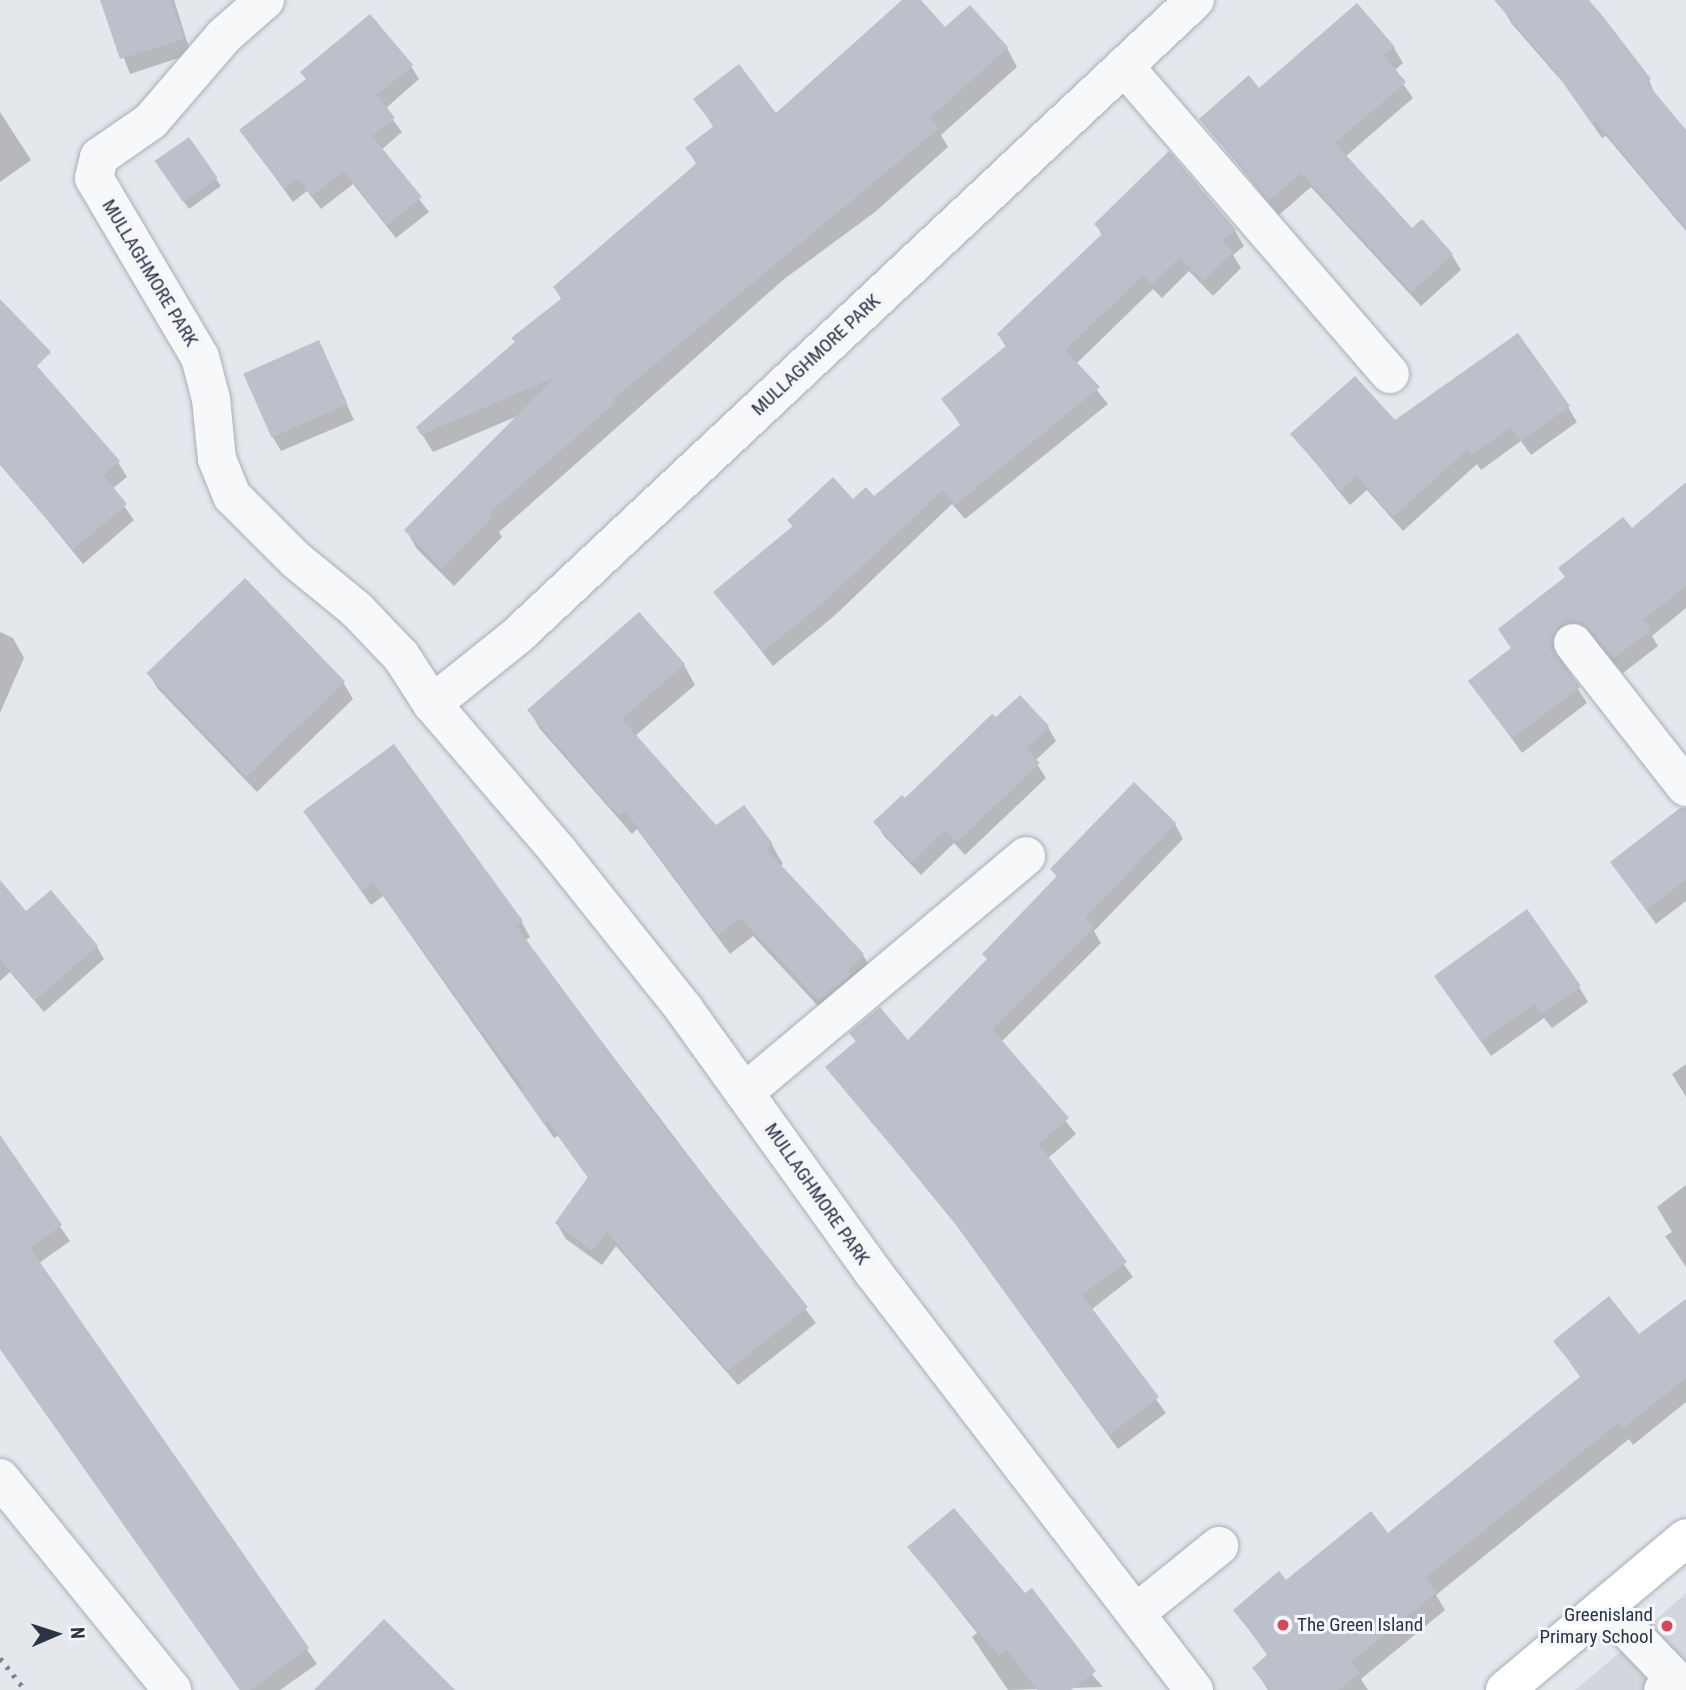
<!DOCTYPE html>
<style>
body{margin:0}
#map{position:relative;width:1686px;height:1690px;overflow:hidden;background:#e4e7ec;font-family:"Roboto Condensed",sans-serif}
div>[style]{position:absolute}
.built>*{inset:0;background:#d2d6de}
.shadow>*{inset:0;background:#0003}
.building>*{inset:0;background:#bbc0ca;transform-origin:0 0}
.roads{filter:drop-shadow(0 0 2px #a9aeb7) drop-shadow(0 0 2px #a9aeb7)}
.minor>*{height:38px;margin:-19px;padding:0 19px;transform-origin:19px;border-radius:19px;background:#f7f8fa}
.major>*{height:38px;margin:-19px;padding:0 19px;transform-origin:19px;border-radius:19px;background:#fff}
.rail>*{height:5px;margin-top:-2.5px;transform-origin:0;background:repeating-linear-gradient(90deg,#7d8696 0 3.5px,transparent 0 10.5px)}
.dots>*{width:19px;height:19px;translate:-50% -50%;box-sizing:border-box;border:4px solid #f4f6f9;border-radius:50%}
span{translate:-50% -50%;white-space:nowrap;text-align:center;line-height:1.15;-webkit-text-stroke:6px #f4f6f9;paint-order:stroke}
.street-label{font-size:19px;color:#2b3445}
.poi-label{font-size:19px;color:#2b3445}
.right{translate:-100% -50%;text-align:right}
.left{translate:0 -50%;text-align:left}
.north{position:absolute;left:21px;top:1599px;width:70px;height:70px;-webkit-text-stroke:5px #f4f6f9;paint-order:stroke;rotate:87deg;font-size:19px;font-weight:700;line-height:28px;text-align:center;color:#2b3445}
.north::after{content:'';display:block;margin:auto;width:24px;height:32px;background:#2b3445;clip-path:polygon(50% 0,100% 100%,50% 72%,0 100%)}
</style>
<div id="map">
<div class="built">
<i style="clip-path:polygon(1686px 1593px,1686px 1690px,1575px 1690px,1612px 1659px)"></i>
</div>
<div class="shadow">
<i style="clip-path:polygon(102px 0,174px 0,191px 54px,130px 74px)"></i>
<i style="clip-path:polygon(905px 0,919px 0,945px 30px,1007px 48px,1017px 67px,941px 135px,948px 147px,875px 212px,783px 280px,499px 532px,502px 537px,454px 586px,417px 549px,406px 530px,520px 415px,433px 452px,418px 428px,562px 300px,555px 288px,697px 165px,687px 148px,714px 128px,696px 99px,776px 115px)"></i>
<i style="clip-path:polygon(1513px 0,1584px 0,1649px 80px,1656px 97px,1686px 133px,1686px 231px,1606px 136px,1602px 138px,1565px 85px,1512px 24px,1503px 9px)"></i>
<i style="clip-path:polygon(1357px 5px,1394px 48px,1403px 63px,1394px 71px,1413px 98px,1345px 157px,1412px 231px,1452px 255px,1461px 270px,1421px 306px,1311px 187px,1279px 215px,1201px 119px,1259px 90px)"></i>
<i style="clip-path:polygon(411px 66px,419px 79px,385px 109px,402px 132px,381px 150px,429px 212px,396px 238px,353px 184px,321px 209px,307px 191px,293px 202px,242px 131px)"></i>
<i style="clip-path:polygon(0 112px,31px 160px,0 182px)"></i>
<i style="clip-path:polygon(188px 140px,221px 186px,189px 209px,161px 169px)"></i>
<i style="clip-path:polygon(1096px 225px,1235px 231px,1244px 246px,1233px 255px,1241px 268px,1213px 296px,1189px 271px,1162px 298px,1153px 289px,1076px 364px,1108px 404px,965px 519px,952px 504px,833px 617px,773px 666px,716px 593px,793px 528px,789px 520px,874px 498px,961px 426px,943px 400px,1006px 347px,999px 335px,1103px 236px)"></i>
<i style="clip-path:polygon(318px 342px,354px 420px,281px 451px,272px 436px)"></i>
<i style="clip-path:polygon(1568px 407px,1577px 422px,1531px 455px,1521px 441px,1481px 470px,1477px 464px,1403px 531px,1367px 490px,1350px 505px,1292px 434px)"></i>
<i style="clip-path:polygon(118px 462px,127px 477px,112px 489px,134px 520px,83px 564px,10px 474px)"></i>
<i style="clip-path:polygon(1686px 484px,1686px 608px,1652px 636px,1658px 646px,1623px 673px,1592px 638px,1567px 641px,1560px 662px,1587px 703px,1522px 753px,1471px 681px,1512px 649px,1632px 531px)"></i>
<i style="clip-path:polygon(245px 581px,344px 684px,353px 699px,257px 792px,158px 689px,149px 674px)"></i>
<i style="clip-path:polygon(0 632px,13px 638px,24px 658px,0 713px)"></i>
<i style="clip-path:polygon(684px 665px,695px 685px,635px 736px,716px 828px,772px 845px,783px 864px,780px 866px,863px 955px,874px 975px,831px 1020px,753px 936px,730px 954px,637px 829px,632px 834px,540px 729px,529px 710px)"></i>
<i style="clip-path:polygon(1048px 727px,1056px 741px,1035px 761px,1046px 778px,965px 855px,954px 843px,921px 875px,884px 836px,876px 823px,905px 801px)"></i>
<i style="clip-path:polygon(1134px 784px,1175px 824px,1183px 839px,1094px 931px,1101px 943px,1001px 1042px,1076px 1134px,1047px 1159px,1133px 1277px,1091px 1310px,1166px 1413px,1118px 1449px,957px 1226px,828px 1068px,857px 1043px,851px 1034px,908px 1043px,988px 960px,984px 954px,1057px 878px,1052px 869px)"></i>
<i style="clip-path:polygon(305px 811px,521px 921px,530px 937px,525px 941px,816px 1323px,738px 1385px,616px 1246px,602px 1265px,566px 1239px,557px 1224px,589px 1179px,558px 1136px,554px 1138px,383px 896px,371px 905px)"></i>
<i style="clip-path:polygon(1686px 813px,1686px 901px,1656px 924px,1612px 862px)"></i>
<i style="clip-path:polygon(0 888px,25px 914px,97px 947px,104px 959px,44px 1012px,10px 972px,0 981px)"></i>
<i style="clip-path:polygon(1436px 976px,1579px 987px,1588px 1002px,1552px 1028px,1544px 1018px,1491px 1056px)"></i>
<i style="clip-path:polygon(1686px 1064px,1686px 1097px,1672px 1074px)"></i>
<i style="clip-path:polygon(0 1140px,70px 1241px,14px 1281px,0 1262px)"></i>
<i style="clip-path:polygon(1686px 1185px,1686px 1267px,1665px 1236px,1672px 1232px,1657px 1207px)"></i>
<i style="clip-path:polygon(43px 1271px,317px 1664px,280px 1690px,240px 1690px,0 1349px,0 1301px)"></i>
<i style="clip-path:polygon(1686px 1301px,1686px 1402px,1633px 1445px,1629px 1439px,1436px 1595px,1445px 1610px,1361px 1679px,1368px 1690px,1268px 1690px,1254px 1668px,1268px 1656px,1235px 1610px,1388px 1535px,1581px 1378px,1555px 1341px,1639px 1337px)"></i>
<i style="clip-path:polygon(909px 1547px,1025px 1596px,1103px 1687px,1008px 1690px,972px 1637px,977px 1633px)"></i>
</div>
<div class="building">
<i style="clip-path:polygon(100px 0,171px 0,184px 39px,120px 59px)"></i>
<i style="clip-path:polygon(902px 0,921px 0,945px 27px,970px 5px,1008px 47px,930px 118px,939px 128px,613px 399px,616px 402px,489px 513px,493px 517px,442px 569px,404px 530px,555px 377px,421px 435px,416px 427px,515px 342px,511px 338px,562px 298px,553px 287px,697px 163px,685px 148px,714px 126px,693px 99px,739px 64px,776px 113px)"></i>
<i style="clip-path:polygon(1494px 0,1589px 0,1605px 19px,1651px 79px,1646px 82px,1686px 130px,1686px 229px,1596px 121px,1592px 124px,1554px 70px)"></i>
<i style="clip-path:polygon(1357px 3px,1395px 47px,1384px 56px,1406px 82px,1335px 143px,1412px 228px,1422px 219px,1453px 254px,1412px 292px,1301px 173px,1269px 201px,1199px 119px,1249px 75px,1259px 88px)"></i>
<i style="clip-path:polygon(370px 14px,413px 65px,377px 95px,395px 118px,372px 136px,422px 197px,387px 225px,344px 171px,312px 196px,298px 178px,284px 189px,239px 130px,306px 79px,300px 72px)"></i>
<i style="left:189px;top:137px;width:50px;height:42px;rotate:55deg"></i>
<i style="clip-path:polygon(1169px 151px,1236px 230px,1223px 241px,1233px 251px,1203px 281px,1180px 257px,1152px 284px,1144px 275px,1065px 350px,1100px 387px,955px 505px,943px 490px,825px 601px,763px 652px,713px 592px,793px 526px,787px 520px,833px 477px,853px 499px,866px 487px,874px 496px,961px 424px,941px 399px,1007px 345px,997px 334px,1103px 233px,1094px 224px)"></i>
<i style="clip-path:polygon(0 299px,51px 352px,37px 366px,120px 461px,103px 475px,127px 504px,73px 550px,0 465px)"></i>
<i style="clip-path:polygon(1518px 333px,1570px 406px,1521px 441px,1511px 427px,1471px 455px,1467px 450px,1393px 517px,1357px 476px,1341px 491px,1290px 434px,1355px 376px,1395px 420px)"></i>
<i style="left:319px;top:340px;width:70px;height:83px;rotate:66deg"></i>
<i style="clip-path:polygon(1686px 482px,1686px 586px,1643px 620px,1651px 630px,1613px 659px,1582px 623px,1559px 626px,1552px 647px,1580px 687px,1512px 739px,1468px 681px,1511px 648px,1498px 629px,1565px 577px,1558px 568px,1623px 517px,1632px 528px)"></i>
<i style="left:245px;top:578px;width:144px;height:137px;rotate:46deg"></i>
<i style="clip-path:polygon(639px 612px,685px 664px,622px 719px,716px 825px,744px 805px,773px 844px,766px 849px,864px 954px,848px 970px,851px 974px,819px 1001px,741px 918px,718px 935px,625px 811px,619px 816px,527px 710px)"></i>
<i style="clip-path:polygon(1020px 695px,1049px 726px,1026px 749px,1040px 763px,957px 842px,945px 830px,912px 862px,873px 822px,902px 795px,905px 798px,992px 714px,996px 717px)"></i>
<i style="clip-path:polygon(394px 744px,523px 921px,516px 926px,667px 1130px,808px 1307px,728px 1371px,607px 1232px,592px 1251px,555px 1223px,588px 1177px,548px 1121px,544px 1124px,521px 1091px,524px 1089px,373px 882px,361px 891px,303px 811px)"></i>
<i style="clip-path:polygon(1134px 782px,1176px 823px,1085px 918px,1094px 927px,992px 1029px,1069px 1118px,1039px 1144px,1127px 1262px,1082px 1295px,1159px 1397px,1109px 1435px,946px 1211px,825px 1067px,856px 1041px,849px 1033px,880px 1007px,908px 1040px,987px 959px,982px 954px,1057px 876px,1050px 869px)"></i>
<i style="clip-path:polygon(1680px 808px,1686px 808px,1686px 880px,1646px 910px,1610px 862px)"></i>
<i style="clip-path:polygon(0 880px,26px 911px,51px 890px,98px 946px,35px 1000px,0 959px)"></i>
<i style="clip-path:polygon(1527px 909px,1581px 986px,1542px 1014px,1534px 1004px,1481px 1042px,1434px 976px)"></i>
<i style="clip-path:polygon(0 1135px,62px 1225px,30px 1248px,309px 1648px,250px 1690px,240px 1690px,0 1348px)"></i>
<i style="clip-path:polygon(1609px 1296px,1639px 1334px,1686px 1299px,1686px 1378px,1622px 1429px,1618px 1423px,1425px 1578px,1437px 1592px,1351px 1662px,1360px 1673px,1338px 1690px,1270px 1690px,1252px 1668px,1268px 1654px,1233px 1610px,1279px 1571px,1286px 1580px,1371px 1511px,1388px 1533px,1581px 1376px,1553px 1341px)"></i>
<i style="clip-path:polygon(954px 1508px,1025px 1593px,1032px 1588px,1096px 1671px,1071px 1690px,1037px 1690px,1007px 1650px,999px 1656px,907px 1547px)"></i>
<i style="clip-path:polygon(384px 1619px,455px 1690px,314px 1690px)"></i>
</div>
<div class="roads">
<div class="minor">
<i style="left:265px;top:0;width:55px;rotate:138.7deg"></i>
<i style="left:224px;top:36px;width:112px;rotate:130.7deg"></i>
<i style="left:151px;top:121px;width:63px;rotate:145.3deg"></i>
<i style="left:99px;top:157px;width:22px;rotate:103deg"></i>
<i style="left:94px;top:178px;width:208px;rotate:59.4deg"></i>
<i style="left:200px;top:357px;width:43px;rotate:75.3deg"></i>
<i style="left:211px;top:399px;width:60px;rotate:84.3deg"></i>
<i style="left:217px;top:459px;width:40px;rotate:68deg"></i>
<i style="left:232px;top:496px;width:91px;rotate:45deg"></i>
<i style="left:296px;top:560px;width:79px;rotate:39.3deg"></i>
<i style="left:357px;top:610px;width:64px;rotate:46.3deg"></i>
<i style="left:401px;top:656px;width:57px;rotate:57.1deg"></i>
<i style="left:1124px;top:66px;width:407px;rotate:49.2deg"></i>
<i style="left:1573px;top:643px;width:183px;rotate:51.9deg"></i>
<i style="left:745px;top:1092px;width:367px;rotate:-40deg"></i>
<i style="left:0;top:1478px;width:273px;rotate:50.9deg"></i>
<i style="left:1605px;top:1606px;width:101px;rotate:46.2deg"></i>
<i style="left:1675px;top:1679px;width:16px;rotate:137deg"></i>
<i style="left:1136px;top:1613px;width:107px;rotate:-38.9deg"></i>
<i style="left:1194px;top:1690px;width:527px;rotate:-127.52deg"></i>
<i style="left:873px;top:1272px;width:322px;rotate:-125.7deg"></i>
<i style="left:685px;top:1010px;width:202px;rotate:-128.6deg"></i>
<i style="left:559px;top:852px;width:195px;rotate:-130.6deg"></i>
<i style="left:432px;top:704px;width:110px;rotate:-38.7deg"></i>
<i style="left:518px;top:635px;width:928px;rotate:-43.17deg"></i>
</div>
<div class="major">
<i style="left:1505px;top:1690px;width:236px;rotate:-40deg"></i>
</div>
</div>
<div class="rail">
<i style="left:0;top:1658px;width:41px;rotate:52deg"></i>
</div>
<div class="dots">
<i style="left:1283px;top:1625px;background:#d1495b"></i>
<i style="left:1667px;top:1626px;background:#d1495b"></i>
</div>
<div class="street-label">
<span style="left:150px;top:273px;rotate:59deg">MULLAGHMORE PARK</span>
<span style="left:816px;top:355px;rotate:-43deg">MULLAGHMORE PARK</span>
<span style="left:817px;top:1194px;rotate:55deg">MULLAGHMORE PARK</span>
</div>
<div class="poi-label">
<span class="right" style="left:1653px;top:1626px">Greenisland<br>Primary School</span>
<span class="left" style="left:1297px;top:1625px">The Green Island</span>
</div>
<div class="north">N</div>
</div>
